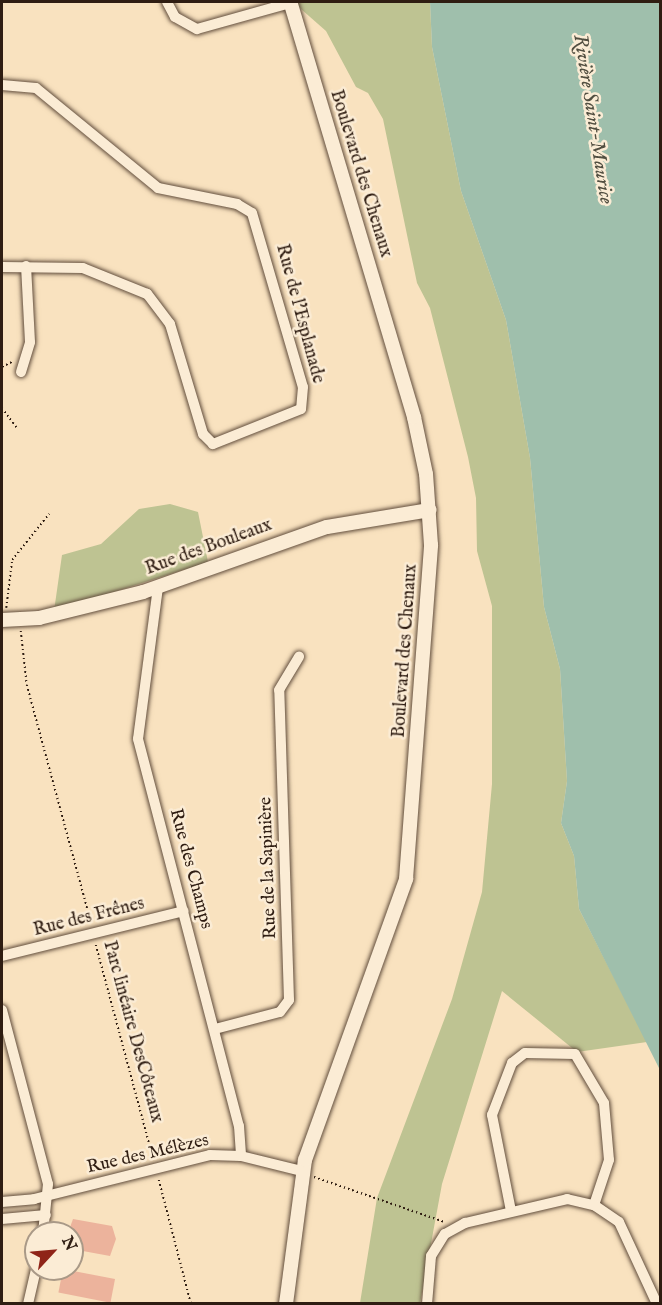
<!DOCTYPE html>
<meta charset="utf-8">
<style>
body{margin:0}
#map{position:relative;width:662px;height:1305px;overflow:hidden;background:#f9e2bf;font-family:"IM FELL English",serif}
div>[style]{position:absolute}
.green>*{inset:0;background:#bec392}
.water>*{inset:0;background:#9fbfac}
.building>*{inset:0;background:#ecb39c;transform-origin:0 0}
.path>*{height:1.5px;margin-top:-0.75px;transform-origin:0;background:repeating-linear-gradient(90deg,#2f1d12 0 1.5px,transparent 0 4.5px)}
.roads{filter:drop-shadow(0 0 2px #624e3d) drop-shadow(0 0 2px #624e3d)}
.minor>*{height:10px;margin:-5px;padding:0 5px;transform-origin:5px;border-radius:5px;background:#fbecd5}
.tertiary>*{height:14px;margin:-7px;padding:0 7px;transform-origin:7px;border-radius:7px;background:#fbecd5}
span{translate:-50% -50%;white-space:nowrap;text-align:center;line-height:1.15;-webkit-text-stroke:5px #fbecd5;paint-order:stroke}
.street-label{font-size:18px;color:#2f1d12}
.water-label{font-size:20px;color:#514e40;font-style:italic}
.frame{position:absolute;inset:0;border:3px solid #2f1d12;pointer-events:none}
.north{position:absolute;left:24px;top:1221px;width:60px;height:60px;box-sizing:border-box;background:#fbecd5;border:2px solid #a99987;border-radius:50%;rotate:64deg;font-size:16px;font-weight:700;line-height:24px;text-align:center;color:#2f1d12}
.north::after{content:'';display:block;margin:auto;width:21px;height:27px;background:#8f2418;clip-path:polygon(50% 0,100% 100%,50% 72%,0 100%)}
</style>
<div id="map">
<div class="green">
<i style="clip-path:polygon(293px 2px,430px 2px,432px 47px,461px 191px,506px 320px,530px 458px,544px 607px,560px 669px,567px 781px,561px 823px,574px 856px,579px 909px,647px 1042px,577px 1052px,502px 991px,442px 1184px,420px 1303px,360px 1303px,377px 1198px,452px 999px,482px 892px,492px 784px,492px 606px,477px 551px,476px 498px,468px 457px,430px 308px,417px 283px,383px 119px,368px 93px,356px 87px,326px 31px)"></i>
<i style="clip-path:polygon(170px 504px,198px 512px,208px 562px,54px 611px,62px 555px,101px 544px,139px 509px)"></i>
</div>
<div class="water">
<i style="clip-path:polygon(430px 2px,660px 2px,660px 1070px,579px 909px,574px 856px,561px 823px,567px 781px,560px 669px,544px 607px,530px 458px,506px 320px,461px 191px,432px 47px)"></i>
</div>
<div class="building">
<i style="clip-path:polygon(73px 1219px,112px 1226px,116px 1239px,110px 1256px,72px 1249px,68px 1233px)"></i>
<i style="left:63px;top:1269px;width:53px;height:24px;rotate:11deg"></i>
</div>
<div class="path">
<i style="left:2px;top:246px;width:11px;rotate:90deg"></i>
<i style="left:2px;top:367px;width:11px;rotate:-27deg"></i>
<i style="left:2px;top:408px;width:25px;rotate:53deg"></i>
<i style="left:6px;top:608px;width:48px;rotate:-82.9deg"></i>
<i style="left:12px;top:560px;width:59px;rotate:-51.2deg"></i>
<i style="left:21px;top:631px;width:54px;rotate:83.7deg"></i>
<i style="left:27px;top:685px;width:246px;rotate:74.9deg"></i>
<i style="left:96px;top:945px;width:220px;rotate:75deg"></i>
<i style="left:314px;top:1177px;width:139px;rotate:19deg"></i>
<i style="left:159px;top:1180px;width:128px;rotate:75.5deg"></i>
</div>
<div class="roads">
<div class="minor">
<i style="left:167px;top:2px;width:17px;rotate:62deg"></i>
<i style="left:175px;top:17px;width:25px;rotate:29deg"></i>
<i style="left:197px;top:29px;width:97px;rotate:-15.6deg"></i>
<i style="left:2px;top:85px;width:34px;rotate:5deg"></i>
<i style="left:36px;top:88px;width:158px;rotate:39.3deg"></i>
<i style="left:158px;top:188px;width:81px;rotate:11.4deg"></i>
<i style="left:237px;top:204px;width:17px;rotate:31deg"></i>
<i style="left:252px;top:213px;width:181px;rotate:73.7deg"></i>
<i style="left:303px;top:387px;width:22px;rotate:95deg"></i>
<i style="left:301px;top:409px;width:95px;rotate:158.3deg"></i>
<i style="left:213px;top:444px;width:14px;rotate:-135deg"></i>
<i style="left:203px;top:434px;width:115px;rotate:-106.7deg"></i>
<i style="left:170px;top:324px;width:38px;rotate:-127deg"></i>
<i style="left:147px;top:294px;width:69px;rotate:-157.9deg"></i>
<i style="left:83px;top:268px;width:81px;rotate:-179.3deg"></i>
<i style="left:21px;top:372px;width:31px;rotate:-73deg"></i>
<i style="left:30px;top:342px;width:76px;rotate:-93deg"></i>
<i style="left:158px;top:587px;width:153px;rotate:97.5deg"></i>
<i style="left:138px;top:739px;width:400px;rotate:75.4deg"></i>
<i style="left:239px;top:1126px;width:30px;rotate:86deg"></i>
<i style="left:2px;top:956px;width:187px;rotate:-13.9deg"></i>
<i style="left:2px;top:1010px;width:180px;rotate:75.2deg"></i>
<i style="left:48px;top:1184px;width:49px;rotate:95.8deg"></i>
<i style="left:215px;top:1029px;width:67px;rotate:-14.7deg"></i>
<i style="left:280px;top:1012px;width:15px;rotate:-53deg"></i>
<i style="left:289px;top:1000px;width:310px;rotate:-91.8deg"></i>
<i style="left:279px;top:690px;width:39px;rotate:-59deg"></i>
<i style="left:2px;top:1202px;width:32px;rotate:-5deg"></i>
<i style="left:34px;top:1199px;width:181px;rotate:-14deg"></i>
<i style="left:210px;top:1155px;width:31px;rotate:2deg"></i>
<i style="left:241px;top:1156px;width:63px;rotate:13.8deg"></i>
<i style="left:511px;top:1211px;width:98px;rotate:-101.2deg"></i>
<i style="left:492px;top:1115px;width:56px;rotate:-69deg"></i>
<i style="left:512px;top:1063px;width:16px;rotate:-38deg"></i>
<i style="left:525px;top:1053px;width:50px;rotate:1.1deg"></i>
<i style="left:575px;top:1054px;width:57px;rotate:59.4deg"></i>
<i style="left:604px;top:1103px;width:57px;rotate:85deg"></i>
<i style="left:609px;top:1160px;width:47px;rotate:108.4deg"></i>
<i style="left:2px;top:1219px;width:44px;rotate:-5.2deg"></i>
<i style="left:28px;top:1304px;width:37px;rotate:-77deg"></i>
<i style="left:427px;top:1304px;width:48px;rotate:-85.2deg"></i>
<i style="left:431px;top:1256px;width:26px;rotate:-58deg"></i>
<i style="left:445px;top:1234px;width:23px;rotate:-29deg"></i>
<i style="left:465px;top:1223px;width:105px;rotate:-13.2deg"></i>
<i style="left:567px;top:1199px;width:28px;rotate:13deg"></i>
<i style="left:594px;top:1205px;width:30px;rotate:34deg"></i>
<i style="left:619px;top:1222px;width:90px;rotate:65.1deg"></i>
</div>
<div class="tertiary">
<i style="left:2px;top:620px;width:37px;rotate:-3deg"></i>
<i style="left:39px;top:618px;width:107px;rotate:-14deg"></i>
<i style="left:143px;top:592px;width:195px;rotate:-19.5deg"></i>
<i style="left:327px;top:527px;width:104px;rotate:-9.4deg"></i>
<i style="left:286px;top:1304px;width:145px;rotate:-82.5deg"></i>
<i style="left:305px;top:1160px;width:299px;rotate:-70.2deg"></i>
<i style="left:406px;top:879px;width:335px;rotate:-85.7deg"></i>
<i style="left:431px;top:545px;width:71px;rotate:-94deg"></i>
<i style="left:426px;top:474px;width:58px;rotate:-101.9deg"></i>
<i style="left:414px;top:417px;width:433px;rotate:-106.6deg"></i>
</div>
</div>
<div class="street-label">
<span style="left:360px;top:174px;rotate:73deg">Boulevard des Chenaux</span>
<span style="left:299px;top:314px;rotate:75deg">Rue de l'Esplanade</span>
<span style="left:209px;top:548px;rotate:-20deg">Rue des Bouleaux</span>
<span style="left:406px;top:651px;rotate:-86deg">Boulevard des Chenaux</span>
<span style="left:269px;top:868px;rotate:-92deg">Rue de la Sapinière</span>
<span style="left:190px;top:869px;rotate:75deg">Rue des Champs</span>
<span style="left:89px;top:918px;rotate:-14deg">Rue des Frênes</span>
<span style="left:132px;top:1032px;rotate:75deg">Parc linéaire DesCôteaux</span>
<span style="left:148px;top:1155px;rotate:-13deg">Rue des Mélèzes</span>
</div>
<div class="water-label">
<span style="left:593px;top:119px;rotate:81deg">Rivière Saint-Maurice</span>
</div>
<div class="frame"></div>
<div class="north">N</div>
</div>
